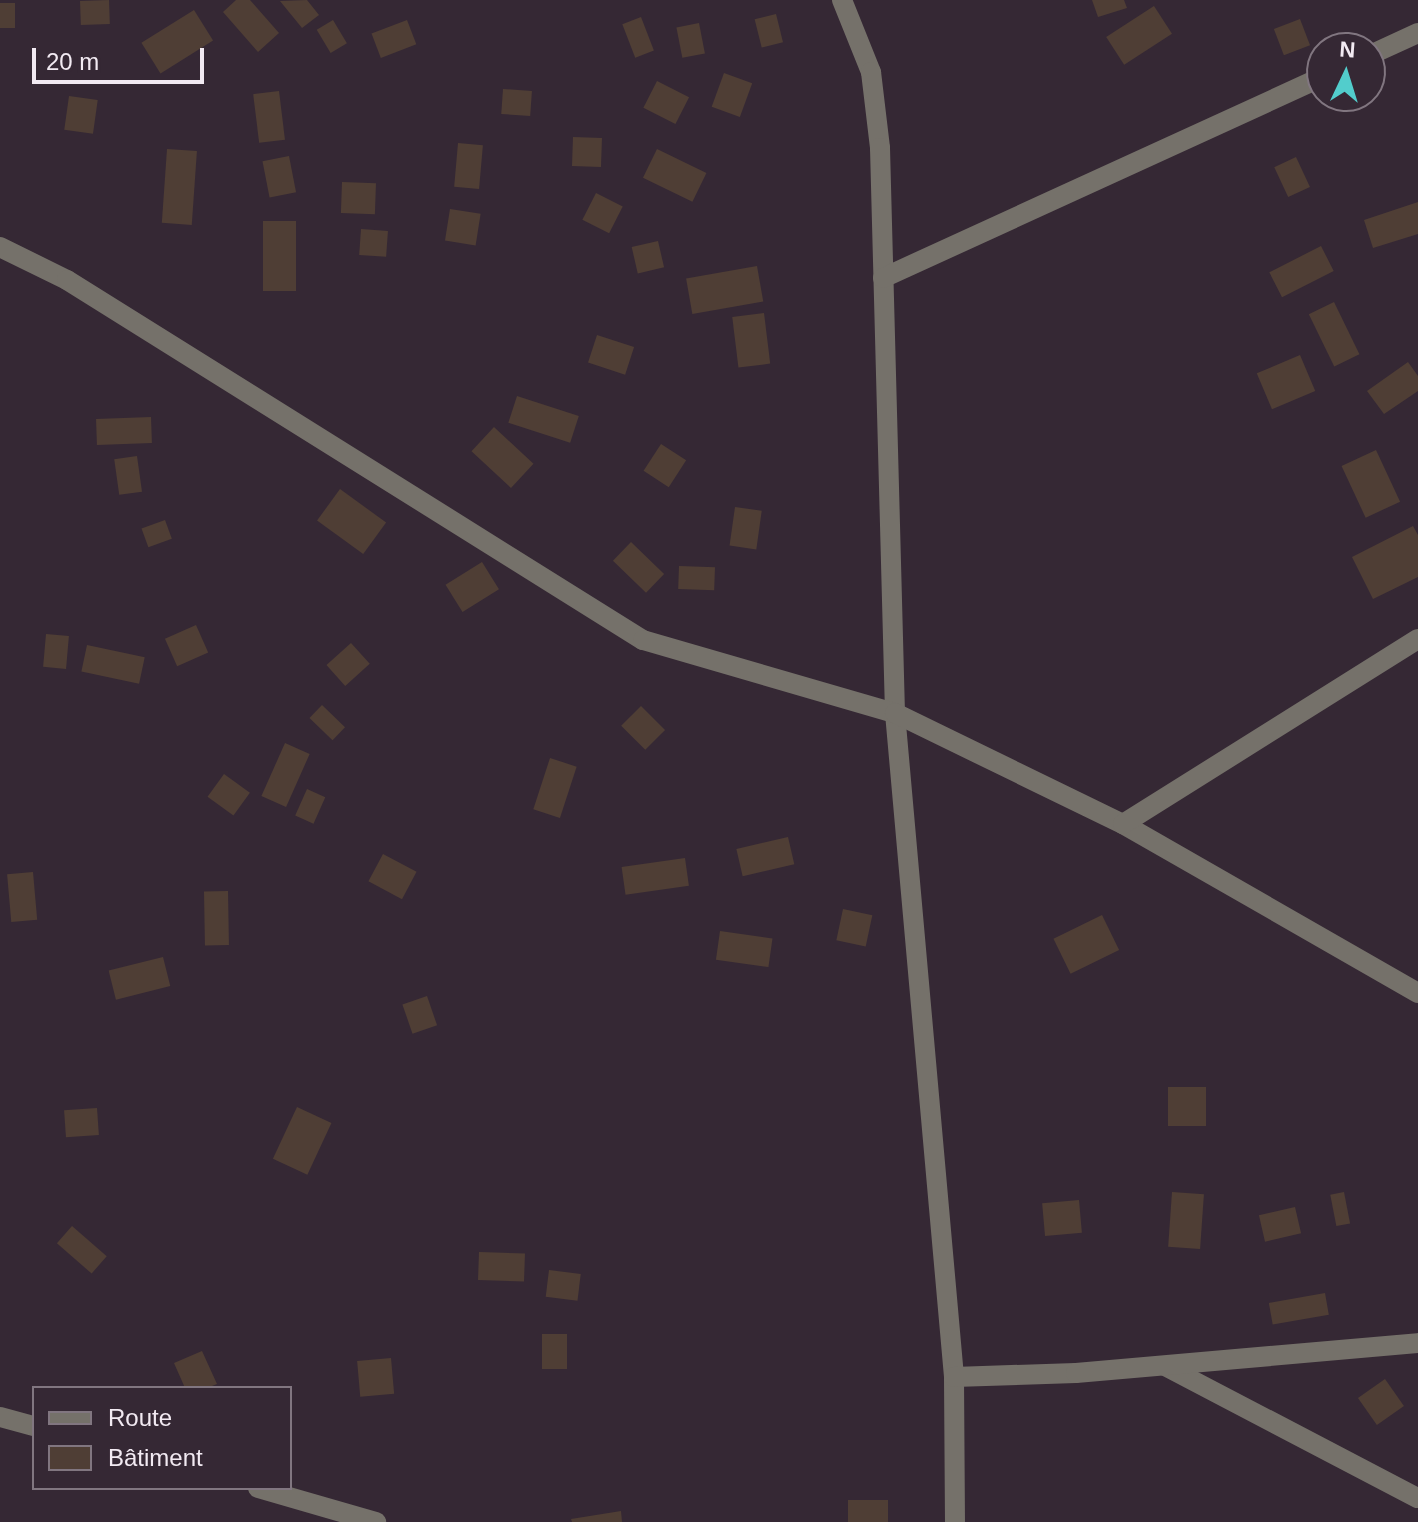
<!DOCTYPE html>
<meta charset="utf-8">
<style>
body{margin:0}
#map{position:relative;width:1418px;height:1522px;overflow:hidden;background:#352834;font-family:Helvetica,sans-serif}
div>[style]{position:absolute}
.building>*{inset:0;background:#4f3e35;transform-origin:0 0}
.minor>*{height:20px;margin:-10px;padding:0 10px;transform-origin:10px;border-radius:10px;background:#75716a}
span{translate:-50% -50%;white-space:nowrap;text-align:center;line-height:1.15;-webkit-text-stroke:7px #352834;paint-order:stroke}
.legend{position:absolute;left:32px;top:1386px;width:260px;height:104px;box-sizing:border-box;background:#352834;border:2px solid #817680;margin:0;padding:10px 14px;list-style:none;font-size:24px;color:#f2eaf2}
.legend li{display:flex;align-items:center;gap:16px;height:40px}
.legend b{width:40px;border:2px solid #817680}
.north{position:absolute;left:1306px;top:32px;width:80px;height:80px;box-sizing:border-box;background:#352834;border:2px solid #817680;border-radius:50%;rotate:4deg;font-size:22px;font-weight:700;line-height:32px;text-align:center;color:#f2eaf2}
.north::after{content:'';display:block;margin:auto;width:28px;height:36px;background:#52cdcc;clip-path:polygon(50% 0,100% 100%,50% 72%,0 100%)}
.scale{position:absolute;left:32px;top:48px;width:172px;height:36px;box-sizing:border-box;border:4px solid #f2eaf2;border-top:0;padding-left:10px;font-size:24px;line-height:28px;white-space:nowrap;color:#f2eaf2;-webkit-text-stroke:6px #352834;paint-order:stroke}
</style>
<div id="map">
<div class="building">
<i style="left:109px;top:0;width:24px;height:29px;rotate:88deg"></i>
<i style="clip-path:polygon(236px 0,250px 0,279px 33px,258px 52px,223px 12px)"></i>
<i style="clip-path:polygon(307px 0,319px 15px,302px 28px,280px 1px)"></i>
<i style="clip-path:polygon(1092px 0,1124px 0,1127px 8px,1098px 17px)"></i>
<i style="left:0;top:3px;width:15px;height:25px"></i>
<i style="left:1154px;top:6px;width:33px;height:57px;rotate:57deg"></i>
<i style="left:194px;top:10px;width:36px;height:62px;rotate:58deg"></i>
<i style="left:776px;top:14px;width:29px;height:22px;rotate:76deg"></i>
<i style="left:641px;top:17px;width:36px;height:20px;rotate:69deg"></i>
<i style="left:1300px;top:19px;width:28px;height:28px;rotate:69deg"></i>
<i style="left:333px;top:20px;width:27px;height:19px;rotate:59deg"></i>
<i style="left:407px;top:20px;width:26px;height:38px;rotate:69deg"></i>
<i style="left:699px;top:23px;width:31px;height:23px;rotate:79deg"></i>
<i style="left:724px;top:73px;width:30px;height:36px;rotate:20deg"></i>
<i style="left:657px;top:81px;width:36px;height:30px;rotate:27deg"></i>
<i style="left:503px;top:89px;width:29px;height:25px;rotate:4deg"></i>
<i style="left:279px;top:91px;width:49px;height:26px;rotate:83deg"></i>
<i style="left:69px;top:96px;width:29px;height:34px;rotate:8deg"></i>
<i style="left:573px;top:137px;width:29px;height:29px;rotate:2deg"></i>
<i style="left:458px;top:143px;width:25px;height:44px;rotate:5deg"></i>
<i style="left:167px;top:149px;width:30px;height:74px;rotate:4deg"></i>
<i style="left:657px;top:149px;width:55px;height:32px;rotate:26deg"></i>
<i style="left:289px;top:156px;width:37px;height:27px;rotate:79deg"></i>
<i style="left:1296px;top:157px;width:33px;height:24px;rotate:65deg"></i>
<i style="left:342px;top:182px;width:34px;height:31px;rotate:2deg"></i>
<i style="left:596px;top:193px;width:30px;height:30px;rotate:27deg"></i>
<i style="clip-path:polygon(1418px 202px,1418px 234px,1373px 248px,1364px 220px)"></i>
<i style="left:450px;top:209px;width:31px;height:32px;rotate:9deg"></i>
<i style="left:263px;top:221px;width:33px;height:70px"></i>
<i style="left:361px;top:229px;width:27px;height:26px;rotate:4deg"></i>
<i style="left:658px;top:241px;width:27px;height:27px;rotate:77deg"></i>
<i style="left:1321px;top:246px;width:28px;height:58px;rotate:63deg"></i>
<i style="left:757px;top:266px;width:36px;height:72px;rotate:80deg"></i>
<i style="left:1334px;top:302px;width:58px;height:28px;rotate:64deg"></i>
<i style="left:764px;top:313px;width:51px;height:32px;rotate:83deg"></i>
<i style="left:597px;top:335px;width:39px;height:29px;rotate:18deg"></i>
<i style="left:1300px;top:355px;width:39px;height:47px;rotate:67deg"></i>
<i style="clip-path:polygon(1408px 362px,1418px 376px,1418px 391px,1384px 414px,1367px 391px)"></i>
<i style="left:517px;top:396px;width:65px;height:28px;rotate:18deg"></i>
<i style="left:151px;top:417px;width:26px;height:55px;rotate:88deg"></i>
<i style="left:494px;top:427px;width:54px;height:33px;rotate:43deg"></i>
<i style="left:661px;top:444px;width:30px;height:32px;rotate:33deg"></i>
<i style="left:1376px;top:450px;width:57px;height:38px;rotate:65deg"></i>
<i style="left:137px;top:456px;width:36px;height:23px;rotate:82deg"></i>
<i style="left:340px;top:489px;width:57px;height:39px;rotate:36deg"></i>
<i style="left:735px;top:507px;width:27px;height:39px;rotate:8deg"></i>
<i style="left:165px;top:520px;width:20px;height:25px;rotate:70deg"></i>
<i style="clip-path:polygon(1413px 526px,1418px 535px,1418px 577px,1373px 599px,1352px 557px)"></i>
<i style="left:631px;top:542px;width:46px;height:26px;rotate:44deg"></i>
<i style="left:482px;top:562px;width:32px;height:43px;rotate:58deg"></i>
<i style="left:679px;top:566px;width:36px;height:23px;rotate:2deg"></i>
<i style="left:196px;top:625px;width:30px;height:34px;rotate:66deg"></i>
<i style="left:46px;top:634px;width:23px;height:33px;rotate:5deg"></i>
<i style="left:351px;top:643px;width:28px;height:33px;rotate:48deg"></i>
<i style="left:87px;top:645px;width:59px;height:27px;rotate:12deg"></i>
<i style="left:322px;top:705px;width:32px;height:18px;rotate:44deg"></i>
<i style="left:641px;top:706px;width:34px;height:28px;rotate:45deg"></i>
<i style="left:285px;top:743px;width:27px;height:58px;rotate:24deg"></i>
<i style="left:550px;top:758px;width:28px;height:54px;rotate:18deg"></i>
<i style="left:224px;top:774px;width:32px;height:28px;rotate:36deg"></i>
<i style="left:307px;top:789px;width:20px;height:29px;rotate:24deg"></i>
<i style="left:788px;top:837px;width:28px;height:53px;rotate:77deg"></i>
<i style="left:383px;top:854px;width:38px;height:31px;rotate:28deg"></i>
<i style="left:685px;top:858px;width:28px;height:64px;rotate:82deg"></i>
<i style="left:33px;top:872px;width:48px;height:26px;rotate:85deg"></i>
<i style="left:228px;top:891px;width:54px;height:24px;rotate:89deg"></i>
<i style="left:843px;top:909px;width:30px;height:32px;rotate:12deg"></i>
<i style="left:1102px;top:915px;width:39px;height:54px;rotate:64deg"></i>
<i style="left:720px;top:931px;width:53px;height:29px;rotate:8deg"></i>
<i style="left:163px;top:957px;width:30px;height:56px;rotate:76deg"></i>
<i style="left:427px;top:996px;width:31px;height:26px;rotate:71deg"></i>
<i style="left:1168px;top:1087px;width:38px;height:39px"></i>
<i style="left:297px;top:1107px;width:38px;height:57px;rotate:25deg"></i>
<i style="left:97px;top:1108px;width:27px;height:33px;rotate:86deg"></i>
<i style="left:1172px;top:1192px;width:32px;height:55px;rotate:4deg"></i>
<i style="left:1344px;top:1192px;width:32px;height:14px;rotate:79deg"></i>
<i style="left:1079px;top:1200px;width:33px;height:37px;rotate:85deg"></i>
<i style="left:1295px;top:1207px;width:27px;height:37px;rotate:77deg"></i>
<i style="left:72px;top:1226px;width:46px;height:23px;rotate:41deg"></i>
<i style="left:479px;top:1252px;width:46px;height:28px;rotate:2deg"></i>
<i style="left:549px;top:1270px;width:32px;height:27px;rotate:7deg"></i>
<i style="left:1325px;top:1293px;width:22px;height:57px;rotate:80deg"></i>
<i style="left:567px;top:1334px;width:35px;height:25px;rotate:90deg"></i>
<i style="clip-path:polygon(202px 1351px,217px 1384px,207px 1388px,185px 1388px,174px 1363px)"></i>
<i style="left:391px;top:1358px;width:36px;height:34px;rotate:85deg"></i>
<i style="left:1385px;top:1379px;width:33px;height:33px;rotate:55deg"></i>
<i style="left:848px;top:1500px;width:40px;height:22px"></i>
<i style="clip-path:polygon(621px 1511px,622px 1522px,572px 1522px,571px 1519px)"></i>
</div>
<div class="minor">
<i style="left:842px;top:0;width:78px;rotate:68.1deg"></i>
<i style="left:871px;top:72px;width:77px;rotate:83.2deg"></i>
<i style="left:880px;top:148px;width:565px;rotate:88.48deg"></i>
<i style="left:895px;top:713px;width:667px;rotate:84.92deg"></i>
<i style="left:1370px;top:55px;width:53px;rotate:-24.6deg"></i>
<i style="left:0;top:247px;width:75px;rotate:26.2deg"></i>
<i style="left:67px;top:280px;width:679px;rotate:32.01deg"></i>
<i style="left:643px;top:640px;width:262px;rotate:16.2deg"></i>
<i style="left:895px;top:713px;width:254px;rotate:26deg"></i>
<i style="left:1123px;top:824px;width:340px;rotate:29.8deg"></i>
<i style="left:883px;top:278px;width:483px;rotate:-24.6deg"></i>
<i style="left:1123px;top:824px;width:348px;rotate:-32.1deg"></i>
<i style="left:1165px;top:1366px;width:285px;rotate:27.6deg"></i>
<i style="left:0;top:1417px;width:35px;rotate:15deg"></i>
<i style="left:258px;top:1488px;width:123px;rotate:16.1deg"></i>
<i style="left:955px;top:1522px;width:145px;rotate:-90.4deg"></i>
<i style="left:954px;top:1377px;width:122px;rotate:-1.9deg"></i>
<i style="left:1076px;top:1373px;width:343px;rotate:-5deg"></i>
</div>
<ul class="legend">
<li><b style="height:10px;background:#75716a"></b>Route</li>
<li><b style="height:22px;background:#4f3e35"></b>Bâtiment</li>
</ul>
<div class="north">N</div>
<div class="scale">20 m</div>
</div>
